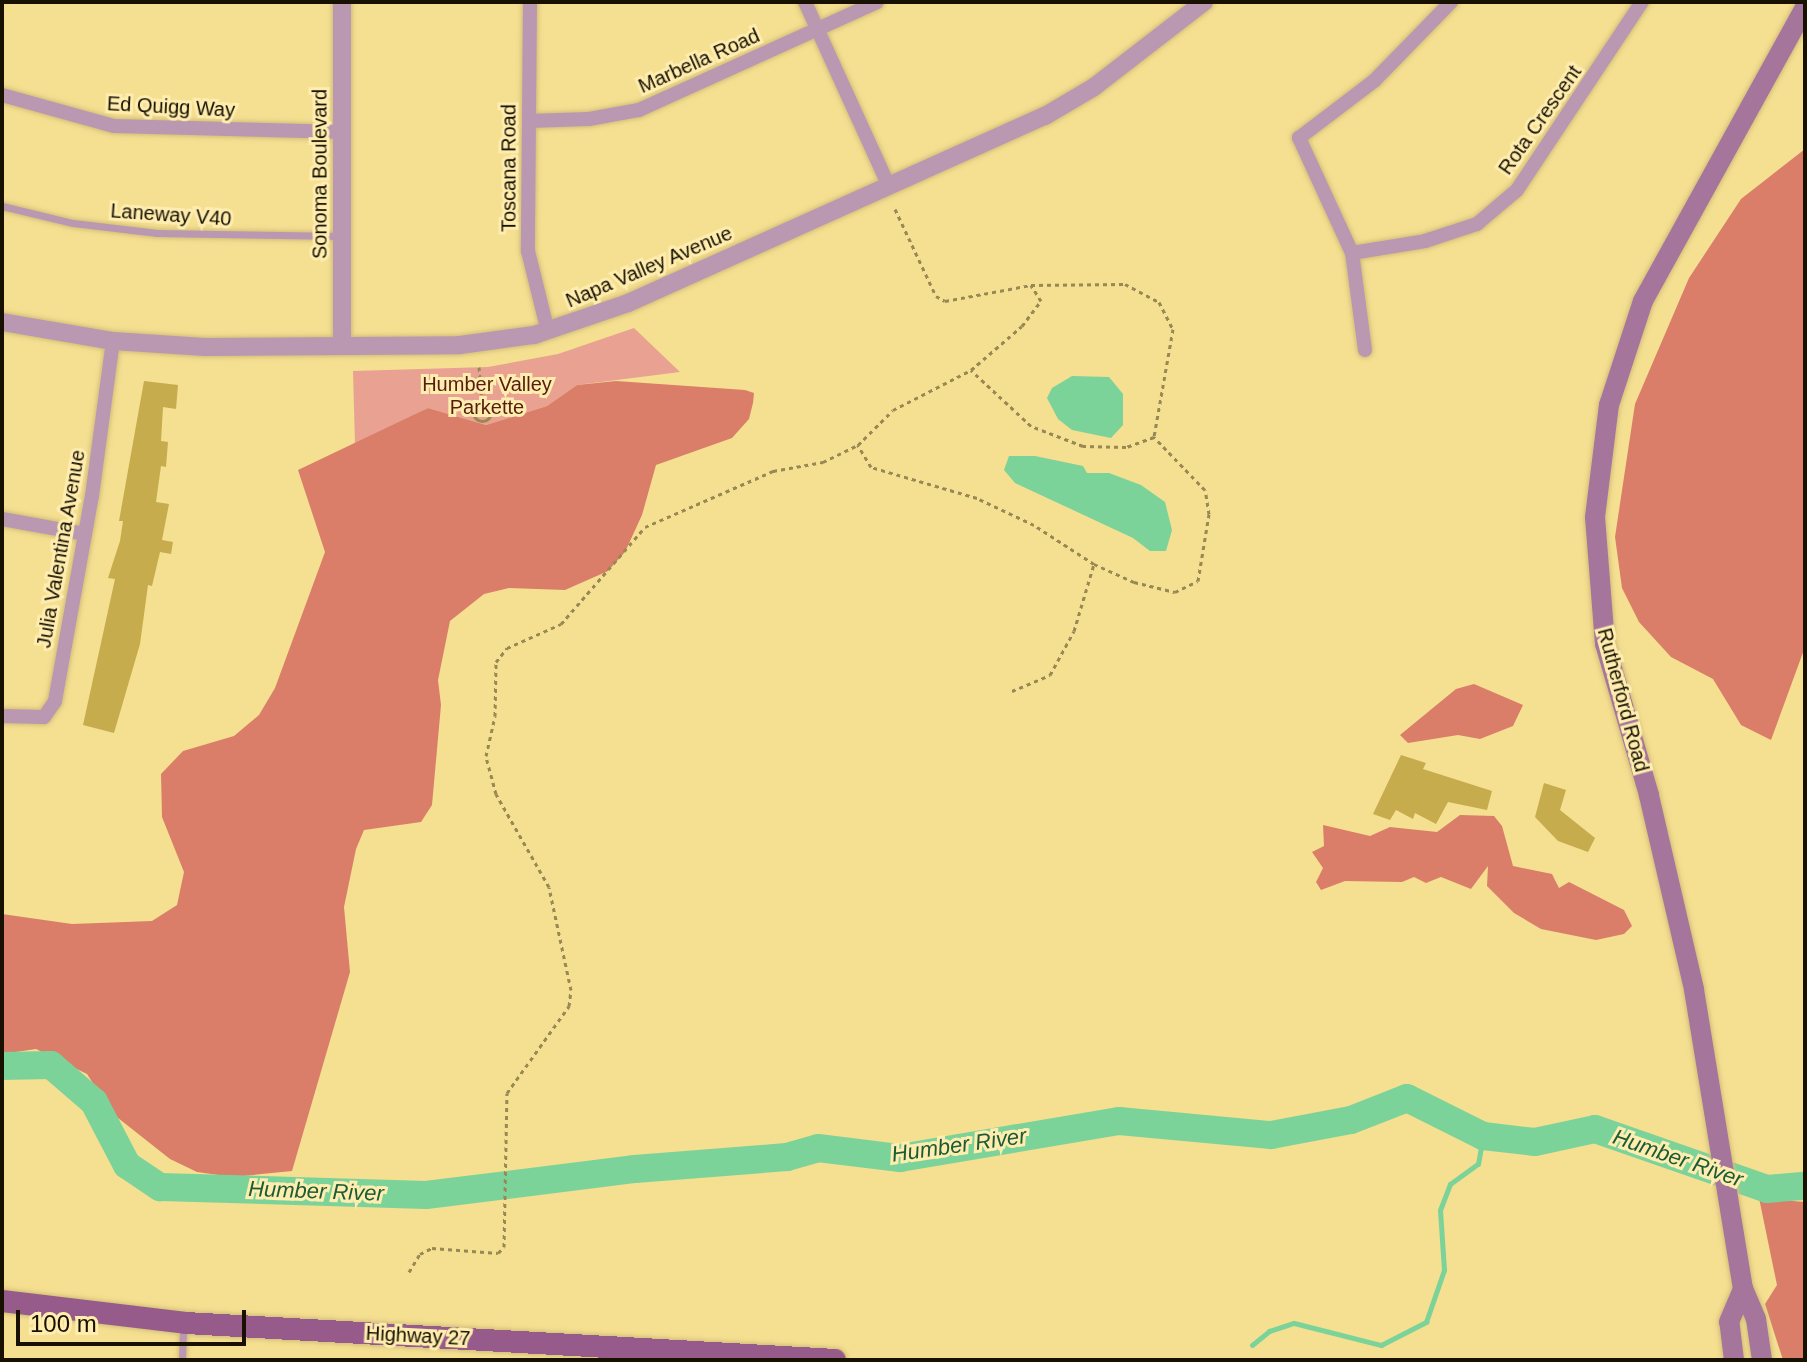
<!DOCTYPE html>
<style>
body{margin:0}
#map{position:relative;width:1807px;height:1362px;overflow:hidden;background:#f5df91;font-family:Arial,sans-serif}
div>[style]{position:absolute}
.green>*{inset:0;background:#e9a291}
.forest>*{inset:0;background:#da7e69}
.water>*{inset:0;background:#7bd39a}
.stream>*{height:5px;margin:-2.5px;padding:0 2.5px;transform-origin:2.5px;border-radius:2.5px;background:#7bd39a}
.river>*{height:28px;margin:-14px;padding:0 14px;transform-origin:14px;border-radius:14px;background:#7bd39a}
.building>*{inset:0;background:#c6ac4c}
.path>*{height:3px;margin-top:-1.5px;transform-origin:0;background:repeating-linear-gradient(90deg,#978854 0 4px,transparent 0 8px)}
.path>.ring{margin:-1.5px;padding:0;box-sizing:content-box;background:none;border:3px solid #978854;border-radius:50%}
.roads{filter:drop-shadow(0 0 2px #d2be7a) drop-shadow(0 0 2px #d2be7a)}
.service>*{height:7px;margin:-3.5px;padding:0 3.5px;transform-origin:3.5px;border-radius:3.5px;background:#ba98b2}
.minor>*{height:14px;margin:-7px;padding:0 7px;transform-origin:7px;border-radius:7px;background:#ba98b2}
.tertiary>*{height:18px;margin:-9px;padding:0 9px;transform-origin:9px;border-radius:9px;background:#ba98b2}
.secondary>*{height:20px;margin:-10px;padding:0 10px;transform-origin:10px;border-radius:10px;background:#a6759c}
.primary>*{height:22px;margin:-11px;padding:0 11px;transform-origin:11px;border-radius:11px;background:#975b8b}
span{translate:-50% -50%;white-space:nowrap;text-align:center;line-height:1.15;-webkit-text-stroke:6px #feedaf;paint-order:stroke}
.street-label{font-size:20px;color:#181100}
.park-label{font-size:20px;color:#561c0f}
.water-label{font-size:22px;color:#1b5c36;font-style:italic}
.frame{position:absolute;inset:0;border:4px solid #181100;pointer-events:none}
.scale{position:absolute;left:16px;top:1310px;width:230px;height:36px;box-sizing:border-box;border:4px solid #181100;border-top:0;padding-left:10px;font-size:24px;line-height:28px;white-space:nowrap;color:#181100;-webkit-text-stroke:6px #feedaf;paint-order:stroke}
</style>
<div id="map">
<div class="green">
<i style="clip-path:polygon(634px 328px,680px 372px,577px 385px,547px 406px,486px 425px,428px 408px,355px 445px,353px 371px,488px 367px,558px 354px)"></i>
</div>
<div class="forest">
<i style="clip-path:polygon(1805px 149px,1805px 647px,1771px 740px,1741px 725px,1713px 679px,1671px 657px,1639px 622px,1622px 588px,1615px 537px,1635px 404px,1689px 278px,1741px 199px)"></i>
<i style="clip-path:polygon(616px 381px,745px 390px,754px 393px,753px 403px,749px 419px,732px 438px,656px 465px,642px 515px,625px 552px,608px 571px,565px 590px,509px 588px,484px 594px,450px 621px,438px 680px,441px 705px,432px 805px,421px 822px,364px 830px,356px 849px,344px 907px,350px 972px,292px 1171px,233px 1177px,197px 1172px,170px 1159px,113px 1114px,87px 1074px,36px 1049px,2px 1054px,2px 914px,72px 924px,152px 921px,177px 905px,184px 872px,162px 817px,161px 774px,183px 751px,234px 736px,259px 715px,275px 688px,325px 552px,298px 470px,428px 408px,486px 425px,547px 406px,577px 385px)"></i>
<i style="clip-path:polygon(1474px 684px,1523px 705px,1513px 726px,1480px 739px,1458px 735px,1408px 743px,1400px 735px,1456px 689px)"></i>
<i style="clip-path:polygon(1460px 815px,1494px 816px,1502px 826px,1513px 866px,1552px 874px,1559px 888px,1569px 882px,1624px 910px,1632px 926px,1624px 934px,1596px 940px,1541px 929px,1514px 913px,1487px 886px,1488px 866px,1471px 889px,1441px 877px,1426px 883px,1414px 877px,1402px 882px,1345px 881px,1321px 890px,1316px 882px,1323px 868px,1312px 852px,1324px 846px,1323px 825px,1370px 836px,1390px 827px,1437px 832px)"></i>
<i style="clip-path:polygon(1759px 1198px,1805px 1202px,1805px 1360px,1783px 1360px,1765px 1304px,1777px 1285px)"></i>
</div>
<div class="water">
<i style="clip-path:polygon(1072px 376px,1109px 377px,1123px 394px,1123px 425px,1111px 438px,1072px 430px,1058px 419px,1047px 398px,1052px 388px)"></i>
<i style="clip-path:polygon(1009px 456px,1035px 456px,1083px 466px,1087px 473px,1109px 473px,1141px 485px,1165px 502px,1172px 530px,1166px 551px,1150px 551px,1133px 538px,1015px 483px,1004px 470px)"></i>
</div>
<div class="stream">
<i style="left:1252px;top:1345px;width:22px;rotate:-39deg"></i>
<i style="left:1269px;top:1331px;width:26px;rotate:-18deg"></i>
<i style="left:1294px;top:1323px;width:90px;rotate:14.2deg"></i>
<i style="left:1381px;top:1345px;width:51px;rotate:-27.1deg"></i>
<i style="left:1426px;top:1322px;width:55px;rotate:-70.9deg"></i>
<i style="left:1444px;top:1270px;width:60px;rotate:-93.8deg"></i>
<i style="left:1440px;top:1210px;width:28px;rotate:-69deg"></i>
<i style="left:1450px;top:1184px;width:34px;rotate:-36deg"></i>
<i style="left:1478px;top:1164px;width:28px;rotate:-80deg"></i>
</div>
<div class="river">
<i style="left:2px;top:1066px;width:49px;rotate:-1.2deg"></i>
<i style="left:51px;top:1065px;width:57px;rotate:40.7deg"></i>
<i style="left:94px;top:1102px;width:71px;rotate:62.4deg"></i>
<i style="left:127px;top:1165px;width:40px;rotate:34deg"></i>
<i style="left:160px;top:1187px;width:266px;rotate:1.7deg"></i>
<i style="left:426px;top:1195px;width:211px;rotate:-7.1deg"></i>
<i style="left:635px;top:1169px;width:152px;rotate:-4.5deg"></i>
<i style="left:787px;top:1157px;width:32px;rotate:-16deg"></i>
<i style="left:818px;top:1148px;width:83px;rotate:7deg"></i>
<i style="left:900px;top:1158px;width:222px;rotate:-9.6deg"></i>
<i style="left:1119px;top:1121px;width:153px;rotate:5.3deg"></i>
<i style="left:1271px;top:1135px;width:81px;rotate:-10.6deg"></i>
<i style="left:1351px;top:1120px;width:60px;rotate:-21.4deg"></i>
<i style="left:1407px;top:1098px;width:85px;rotate:26.6deg"></i>
<i style="left:1483px;top:1136px;width:52px;rotate:6.6deg"></i>
<i style="left:1535px;top:1142px;width:61px;rotate:-12.2deg"></i>
<i style="left:1595px;top:1129px;width:182px;rotate:19.2deg"></i>
<i style="left:1767px;top:1189px;width:38px;rotate:-5deg"></i>
</div>
<div class="building">
<i style="clip-path:polygon(144px 381px,178px 385px,176px 409px,163px 407px,161px 441px,168px 442px,166px 467px,161px 466px,156px 502px,169px 504px,162px 540px,173px 542px,171px 554px,160px 552px,152px 586px,148px 585px,140px 644px,114px 733px,83px 725px,115px 579px,108px 578px,120px 541px,123px 521px,119px 521px)"></i>
<i style="clip-path:polygon(1401px 755px,1426px 763px,1423px 769px,1492px 791px,1487px 810px,1448px 802px,1436px 824px,1415px 813px,1413px 819px,1396px 810px,1390px 820px,1373px 814px)"></i>
<i style="clip-path:polygon(1544px 783px,1566px 790px,1560px 810px,1595px 838px,1588px 852px,1558px 841px,1535px 817px)"></i>
</div>
<div class="path">
<i style="left:895px;top:209px;width:96px;rotate:64.8deg"></i>
<i style="left:936px;top:296px;width:10px;rotate:29deg"></i>
<i style="left:945px;top:301px;width:87px;rotate:-10.5deg"></i>
<i style="left:1031px;top:285px;width:94px;rotate:-0.6deg"></i>
<i style="left:1125px;top:284px;width:38px;rotate:28deg"></i>
<i style="left:1159px;top:302px;width:30px;rotate:63deg"></i>
<i style="left:1173px;top:329px;width:110px;rotate:100deg"></i>
<i style="left:1154px;top:437px;width:30px;rotate:160deg"></i>
<i style="left:1126px;top:447px;width:43px;rotate:-178.7deg"></i>
<i style="left:1083px;top:446px;width:56px;rotate:-159deg"></i>
<i style="left:1031px;top:426px;width:82px;rotate:-137deg"></i>
<i style="left:479px;top:367px;width:36px;rotate:85deg"></i>
<i class="ring" style="left:473px;top:403px;width:15px;height:15px"></i>
<i style="left:1094px;top:564px;width:44px;rotate:24.2deg"></i>
<i style="left:1134px;top:582px;width:42px;rotate:13.7deg"></i>
<i style="left:1175px;top:592px;width:25px;rotate:-26deg"></i>
<i style="left:1198px;top:581px;width:68px;rotate:-80.7deg"></i>
<i style="left:1209px;top:514px;width:24px;rotate:-99deg"></i>
<i style="left:1205px;top:490px;width:74px;rotate:-133.9deg"></i>
<i style="left:1012px;top:691px;width:41px;rotate:-22.8deg"></i>
<i style="left:1050px;top:675px;width:50px;rotate:-61.4deg"></i>
<i style="left:1074px;top:631px;width:70px;rotate:-73.4deg"></i>
<i style="left:1094px;top:564px;width:72px;rotate:-147deg"></i>
<i style="left:1034px;top:525px;width:63px;rotate:-154.7deg"></i>
<i style="left:977px;top:498px;width:110px;rotate:-163.7deg"></i>
<i style="left:871px;top:467px;width:26px;rotate:-121deg"></i>
<i style="left:858px;top:445px;width:49px;rotate:-45deg"></i>
<i style="left:893px;top:410px;width:88px;rotate:-27.1deg"></i>
<i style="left:971px;top:370px;width:67px;rotate:-40.8deg"></i>
<i style="left:1022px;top:326px;width:31px;rotate:-53deg"></i>
<i style="left:1041px;top:301px;width:19px;rotate:-122deg"></i>
<i style="left:409px;top:1272px;width:21px;rotate:-59deg"></i>
<i style="left:420px;top:1254px;width:13px;rotate:-27deg"></i>
<i style="left:432px;top:1248px;width:66px;rotate:4.3deg"></i>
<i style="left:498px;top:1253px;width:8px;rotate:-45deg"></i>
<i style="left:504px;top:1247px;width:154px;rotate:-88.9deg"></i>
<i style="left:507px;top:1093px;width:107px;rotate:-54.5deg"></i>
<i style="left:569px;top:1006px;width:16px;rotate:-83deg"></i>
<i style="left:571px;top:990px;width:105px;rotate:-102.1deg"></i>
<i style="left:549px;top:887px;width:107px;rotate:-119.7deg"></i>
<i style="left:496px;top:794px;width:39px;rotate:-105deg"></i>
<i style="left:486px;top:756px;width:41px;rotate:-77.3deg"></i>
<i style="left:495px;top:716px;width:54px;rotate:-88.9deg"></i>
<i style="left:496px;top:662px;width:18px;rotate:-52deg"></i>
<i style="left:507px;top:648px;width:59px;rotate:-24deg"></i>
<i style="left:561px;top:624px;width:128px;rotate:-49.1deg"></i>
<i style="left:645px;top:527px;width:140px;rotate:-23.6deg"></i>
<i style="left:773px;top:471px;width:51px;rotate:-10.2deg"></i>
<i style="left:823px;top:462px;width:39px;rotate:-26deg"></i>
</div>
<div class="roads">
<div class="service">
<i style="left:2px;top:206px;width:73px;rotate:13.5deg"></i>
<i style="left:73px;top:223px;width:85px;rotate:6.8deg"></i>
<i style="left:157px;top:233px;width:184px;rotate:0.9deg"></i>
<i style="left:182px;top:1360px;width:34px;rotate:-88deg"></i>
</div>
<div class="minor">
<i style="left:530px;top:2px;width:249px;rotate:90.5deg"></i>
<i style="left:528px;top:251px;width:83px;rotate:76.1deg"></i>
<i style="left:805px;top:2px;width:202px;rotate:65.5deg"></i>
<i style="left:2px;top:95px;width:116px;rotate:15.5deg"></i>
<i style="left:114px;top:126px;width:228px;rotate:1.5deg"></i>
<i style="left:529px;top:121px;width:60px;rotate:-1.9deg"></i>
<i style="left:589px;top:119px;width:51px;rotate:-10.2deg"></i>
<i style="left:639px;top:110px;width:261px;rotate:-24.4deg"></i>
<i style="left:1352px;top:253px;width:74px;rotate:-9.3deg"></i>
<i style="left:1425px;top:241px;width:55px;rotate:-18.1deg"></i>
<i style="left:1477px;top:224px;width:52px;rotate:-40.4deg"></i>
<i style="left:1517px;top:190px;width:226px;rotate:-56.4deg"></i>
<i style="left:1365px;top:350px;width:98px;rotate:-97.6deg"></i>
<i style="left:1352px;top:253px;width:127px;rotate:-114.7deg"></i>
<i style="left:1299px;top:138px;width:96px;rotate:-37.3deg"></i>
<i style="left:1375px;top:80px;width:109px;rotate:-45.7deg"></i>
<i style="left:2px;top:519px;width:84px;rotate:10.2deg"></i>
<i style="left:2px;top:716px;width:42px;rotate:1.4deg"></i>
<i style="left:44px;top:717px;width:19px;rotate:-55deg"></i>
<i style="left:55px;top:701px;width:208px;rotate:-79.8deg"></i>
<i style="left:92px;top:496px;width:156px;rotate:-82.3deg"></i>
</div>
<div class="tertiary">
<i style="left:2px;top:322px;width:113px;rotate:9.7deg"></i>
<i style="left:113px;top:341px;width:92px;rotate:3.7deg"></i>
<i style="left:205px;top:347px;width:255px;rotate:-0.4deg"></i>
<i style="left:460px;top:345px;width:75px;rotate:-7.7deg"></i>
<i style="left:534px;top:335px;width:99px;rotate:-18.8deg"></i>
<i style="left:628px;top:303px;width:457px;rotate:-24.2deg"></i>
<i style="left:1045px;top:116px;width:57px;rotate:-30.6deg"></i>
<i style="left:1094px;top:87px;width:139px;rotate:-37.7deg"></i>
<i style="left:342px;top:346px;width:344px;rotate:-90deg"></i>
</div>
<div class="secondary">
<i style="left:1734px;top:1360px;width:38px;rotate:-97deg"></i>
<i style="left:1729px;top:1322px;width:36px;rotate:-67deg"></i>
<i style="left:1762px;top:1360px;width:41px;rotate:-98.3deg"></i>
<i style="left:1756px;top:1319px;width:33px;rotate:-113deg"></i>
<i style="left:1743px;top:1289px;width:304px;rotate:-99.3deg"></i>
<i style="left:1694px;top:989px;width:199px;rotate:-103.1deg"></i>
<i style="left:1649px;top:795px;width:157px;rotate:-106.2deg"></i>
<i style="left:1605px;top:644px;width:127px;rotate:-94.5deg"></i>
<i style="left:1595px;top:517px;width:113px;rotate:-82.9deg"></i>
<i style="left:1609px;top:405px;width:109px;rotate:-71.9deg"></i>
<i style="left:1643px;top:301px;width:336px;rotate:-61.1deg"></i>
</div>
<div class="primary">
<i style="left:2px;top:1301px;width:185px;rotate:6.8deg"></i>
<i style="left:186px;top:1323px;width:650px;rotate:3.26deg"></i>
</div>
</div>
<div class="street-label">
<span style="left:699px;top:61px;rotate:-24deg">Marbella Road</span>
<span style="left:171px;top:107px;rotate:3deg">Ed Quigg Way</span>
<span style="left:1540px;top:120px;rotate:-55deg">Rota Crescent</span>
<span style="left:509px;top:168px;rotate:-90deg">Toscana Road</span>
<span style="left:320px;top:174px;rotate:-90deg">Sonoma Boulevard</span>
<span style="left:171px;top:215px;rotate:4deg">Laneway V40</span>
<span style="left:649px;top:267px;rotate:-23deg">Napa Valley Avenue</span>
<span style="left:61px;top:549px;rotate:-80deg">Julia Valentina Avenue</span>
<span style="left:1623px;top:700px;rotate:75deg">Rutherford Road</span>
<span style="left:418px;top:1336px;rotate:3deg">Highway 27</span>
</div>
<div class="park-label">
<span style="left:487px;top:396px">Humber Valley<br>Parkette</span>
</div>
<div class="water-label">
<span style="left:959px;top:1145px;rotate:-8deg">Humber River</span>
<span style="left:1678px;top:1158px;rotate:19deg">Humber River</span>
<span style="left:316px;top:1191px;rotate:2deg">Humber River</span>
</div>
<div class="frame"></div>
<div class="scale">100 m</div>
</div>
